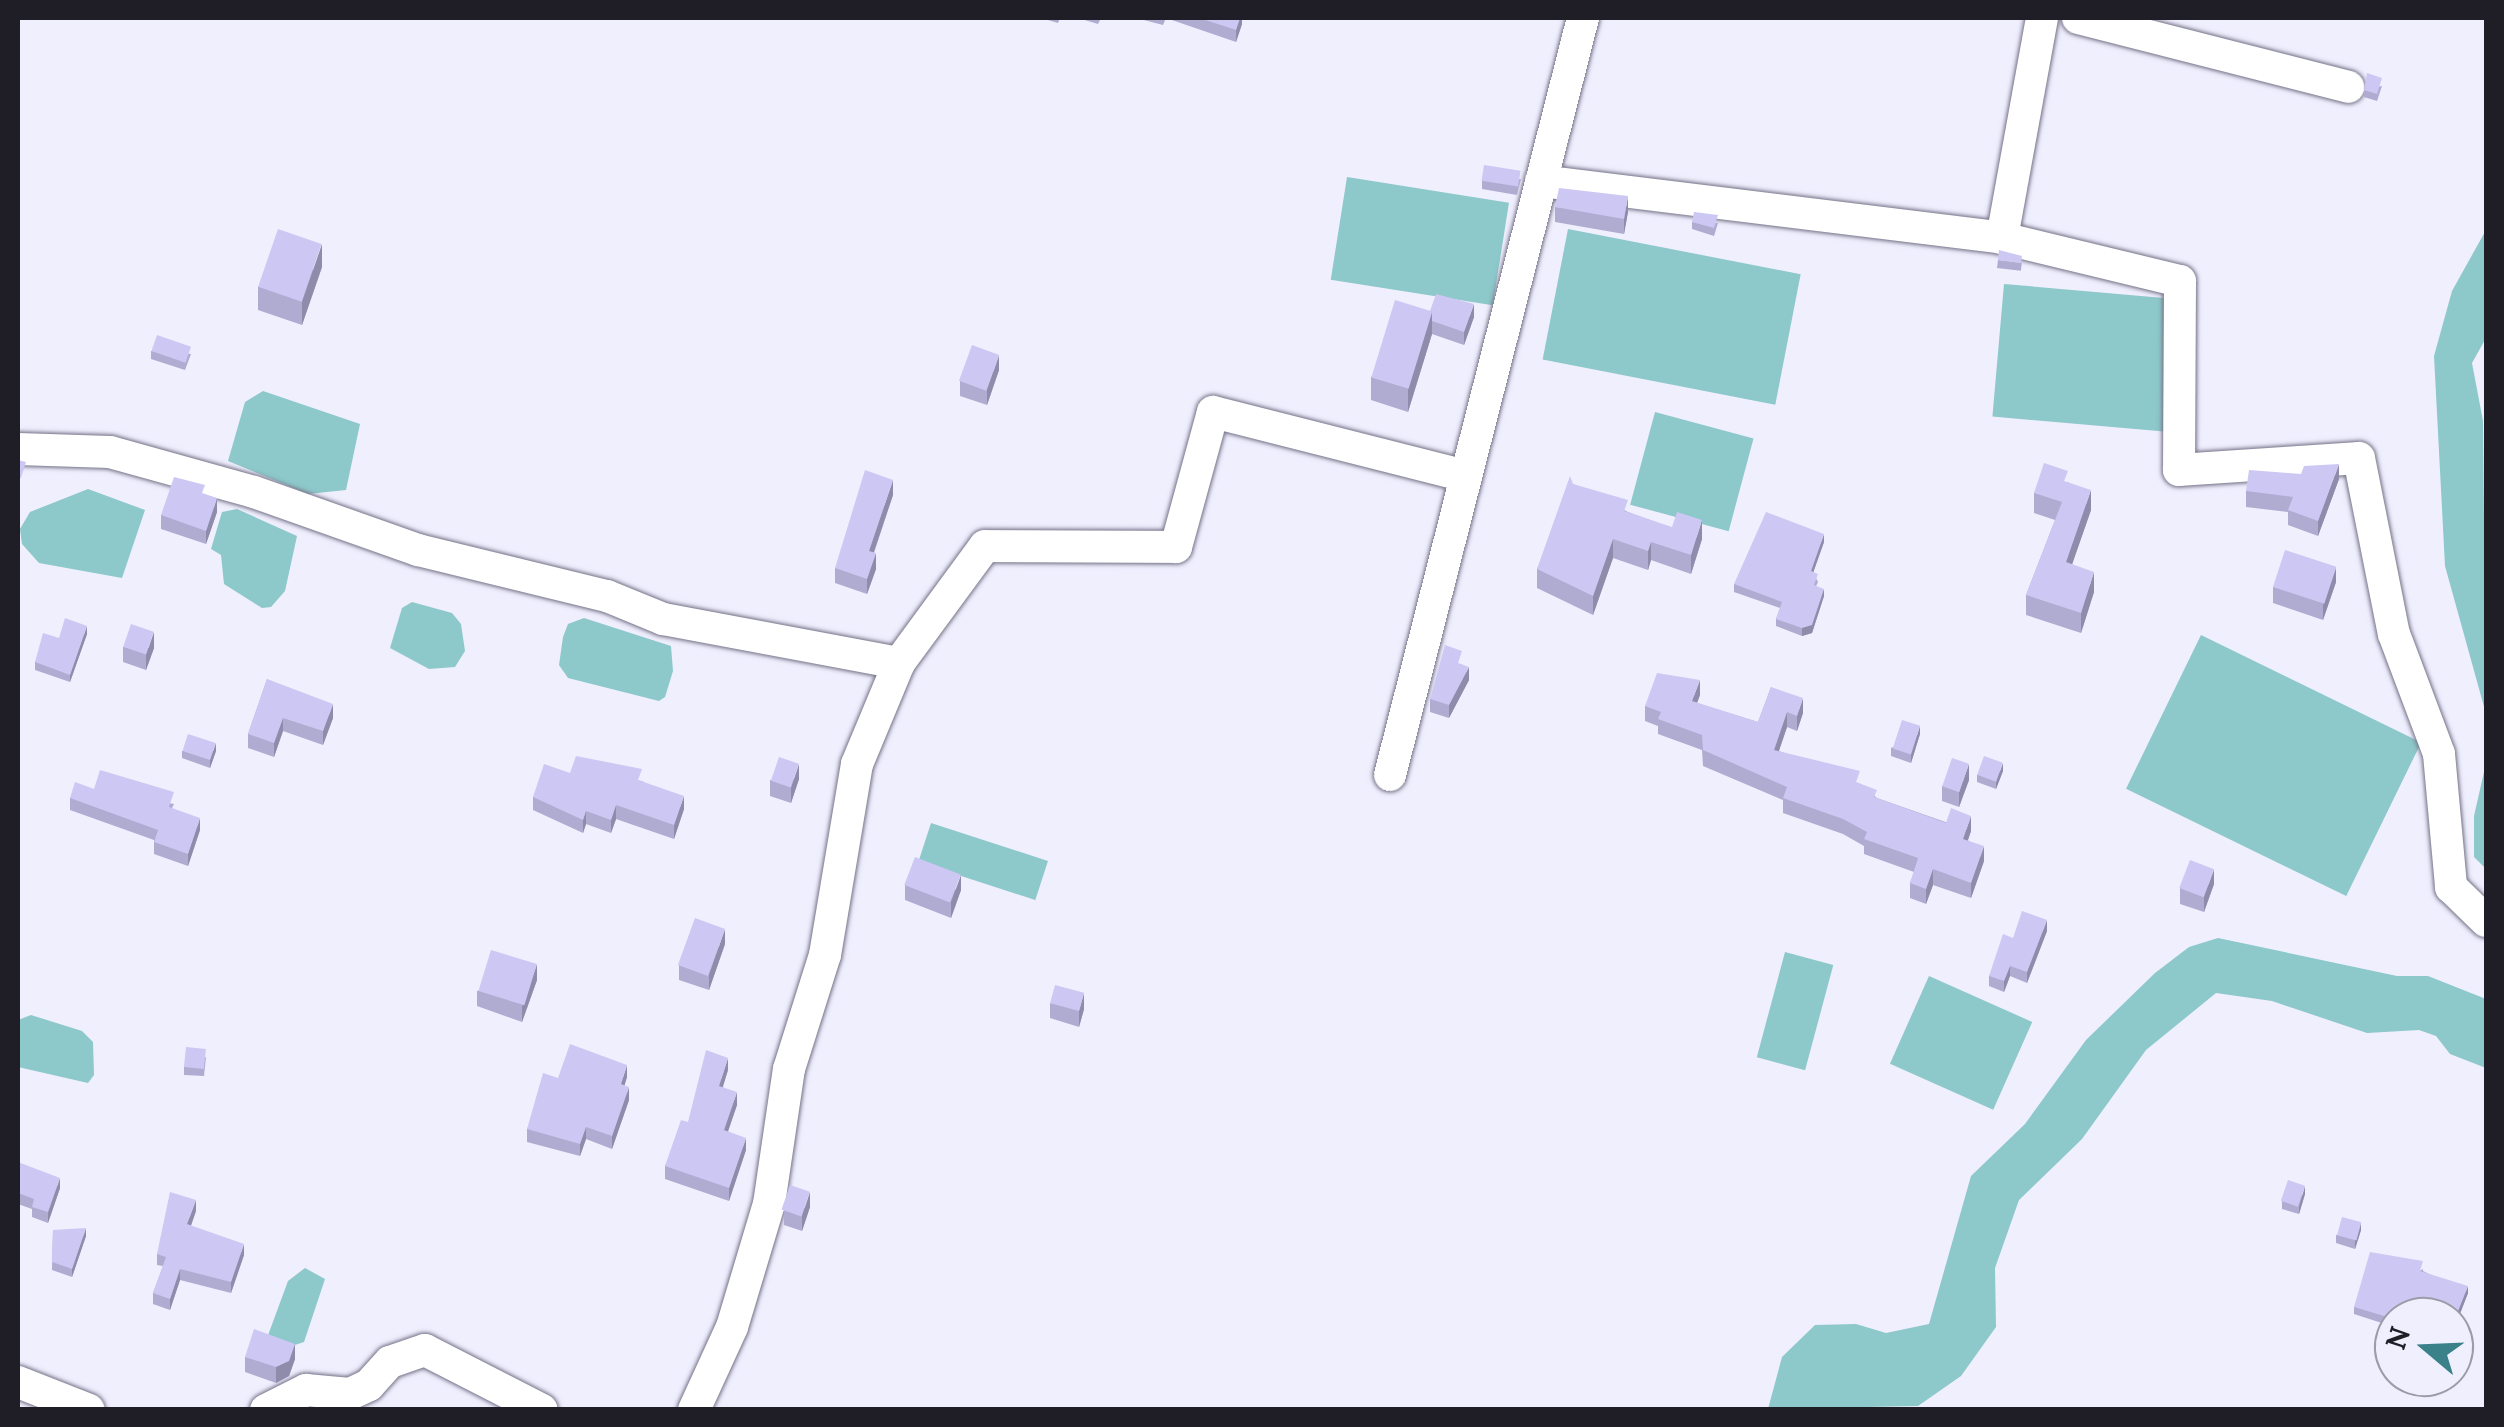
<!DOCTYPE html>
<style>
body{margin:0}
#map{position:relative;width:2504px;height:1427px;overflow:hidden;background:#f0effe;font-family:Lora,serif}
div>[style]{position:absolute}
.water>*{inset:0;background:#8dc8ca;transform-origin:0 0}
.roads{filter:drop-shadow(0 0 2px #747287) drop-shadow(0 0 2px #747287)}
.minor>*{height:32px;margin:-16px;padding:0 16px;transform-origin:16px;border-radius:16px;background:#fff}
.wall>*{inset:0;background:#afabd1;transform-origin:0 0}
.shaded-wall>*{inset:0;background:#8f8baa}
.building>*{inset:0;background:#ccc7f3;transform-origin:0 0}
span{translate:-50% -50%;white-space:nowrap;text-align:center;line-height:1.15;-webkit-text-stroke:8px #f0effe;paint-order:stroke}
.frame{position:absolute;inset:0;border:20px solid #1f1e27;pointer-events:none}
.north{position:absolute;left:2374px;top:1297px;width:100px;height:100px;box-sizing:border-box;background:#f0effe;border:2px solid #9c9ba8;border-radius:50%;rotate:289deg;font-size:28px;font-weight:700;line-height:40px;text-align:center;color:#1f1e27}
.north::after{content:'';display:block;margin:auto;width:35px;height:45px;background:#3a818a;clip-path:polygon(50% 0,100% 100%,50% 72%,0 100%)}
</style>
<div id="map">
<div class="water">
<i style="left:1347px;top:177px;width:164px;height:104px;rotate:9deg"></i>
<i style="left:1568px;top:229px;width:237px;height:133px;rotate:11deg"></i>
<i style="clip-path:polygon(2486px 230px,2486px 338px,2472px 363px,2483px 421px,2486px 714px,2445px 566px,2434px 356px,2452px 291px)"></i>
<i style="left:2004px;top:284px;width:175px;height:133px;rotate:5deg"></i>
<i style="clip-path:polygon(263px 391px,360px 424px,346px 490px,308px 494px,228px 461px,245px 402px)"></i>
<i style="left:1655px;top:412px;width:102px;height:96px;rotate:15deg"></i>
<i style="clip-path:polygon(88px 489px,145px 510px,122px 578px,39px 563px,22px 544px,20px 529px,30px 512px)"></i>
<i style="clip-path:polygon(237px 509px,297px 536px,285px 591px,271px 607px,262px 608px,224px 584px,221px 555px,211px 549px,222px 512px)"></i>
<i style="clip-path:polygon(412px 602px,452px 613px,461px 624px,465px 651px,455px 667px,429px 669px,390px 648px,402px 608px)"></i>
<i style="clip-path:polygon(584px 618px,671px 646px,673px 671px,665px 697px,659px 701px,568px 678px,559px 665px,563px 637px,568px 624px)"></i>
<i style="left:2201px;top:635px;width:245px;height:171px;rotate:26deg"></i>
<i style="clip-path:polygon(2486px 763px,2486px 869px,2474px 857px,2474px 816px)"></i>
<i style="left:931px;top:823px;width:123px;height:41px;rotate:18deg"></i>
<i style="clip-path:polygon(2218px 938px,2397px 976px,2428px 976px,2486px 999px,2486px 1068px,2450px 1054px,2436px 1036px,2419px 1030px,2367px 1033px,2272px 1001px,2216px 993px,2146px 1050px,2082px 1139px,2019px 1200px,1995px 1268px,1996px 1327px,1961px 1376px,1918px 1406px,1768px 1409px,1782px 1357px,1815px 1325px,1856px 1324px,1886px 1333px,1929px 1324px,1971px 1176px,2025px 1124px,2086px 1040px,2155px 973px,2189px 947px)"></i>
<i style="left:1785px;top:952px;width:50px;height:109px;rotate:15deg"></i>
<i style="left:1929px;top:976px;width:113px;height:96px;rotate:24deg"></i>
<i style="clip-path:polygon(31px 1015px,82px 1031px,93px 1042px,94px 1075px,88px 1083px,18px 1067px,18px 1020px)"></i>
<i style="clip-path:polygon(305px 1268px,325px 1279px,304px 1342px,292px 1346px,267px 1338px,288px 1281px)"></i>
</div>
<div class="roads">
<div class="minor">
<i style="left:2078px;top:18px;width:279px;rotate:14.3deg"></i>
<i style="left:1541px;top:181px;width:465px;rotate:7deg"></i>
<i style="left:2002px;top:238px;width:183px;rotate:13.6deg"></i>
<i style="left:2180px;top:281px;width:189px;rotate:90.3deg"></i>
<i style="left:2179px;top:470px;width:180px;rotate:-3.8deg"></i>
<i style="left:2359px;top:458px;width:179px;rotate:78.8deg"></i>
<i style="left:2394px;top:634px;width:128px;rotate:69.4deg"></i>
<i style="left:2439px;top:754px;width:134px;rotate:84.8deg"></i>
<i style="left:2451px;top:887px;width:49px;rotate:44.2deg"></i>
<i style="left:2002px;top:238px;width:224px;rotate:-79.7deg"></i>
<i style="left:18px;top:449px;width:92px;rotate:1.9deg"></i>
<i style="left:110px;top:452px;width:149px;rotate:15.5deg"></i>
<i style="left:254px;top:492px;width:174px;rotate:19.5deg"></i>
<i style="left:418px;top:550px;width:195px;rotate:13.7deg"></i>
<i style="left:607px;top:596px;width:61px;rotate:22.3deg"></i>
<i style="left:663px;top:619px;width:240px;rotate:10.6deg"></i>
<i style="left:899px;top:663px;width:145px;rotate:-53.7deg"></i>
<i style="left:985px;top:546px;width:191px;rotate:0.3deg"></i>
<i style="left:1176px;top:547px;width:140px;rotate:-74.7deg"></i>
<i style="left:1213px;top:412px;width:261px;rotate:14.2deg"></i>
<i style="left:1390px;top:775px;width:781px;rotate:-75.7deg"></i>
<i style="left:18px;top:1382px;width:76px;rotate:21.5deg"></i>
<i style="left:266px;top:1410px;width:45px;rotate:-26.6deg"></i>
<i style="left:306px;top:1390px;width:44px;rotate:5.2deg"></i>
<i style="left:350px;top:1394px;width:21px;rotate:-25deg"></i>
<i style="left:369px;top:1385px;width:31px;rotate:-48deg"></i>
<i style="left:390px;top:1362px;width:37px;rotate:-19deg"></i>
<i style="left:425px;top:1350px;width:131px;rotate:27.1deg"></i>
<i style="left:694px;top:1410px;width:91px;rotate:-65.4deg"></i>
<i style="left:732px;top:1327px;width:128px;rotate:-73.3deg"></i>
<i style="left:769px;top:1204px;width:136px;rotate:-81.6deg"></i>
<i style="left:789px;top:1069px;width:120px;rotate:-72.5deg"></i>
<i style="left:825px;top:955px;width:194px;rotate:-80.5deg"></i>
<i style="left:857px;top:764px;width:109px;rotate:-67.4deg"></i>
</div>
</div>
<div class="wall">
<i style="clip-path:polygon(1041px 18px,1060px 18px,1058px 23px)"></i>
<i style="clip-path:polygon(1078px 18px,1101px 18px,1098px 24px)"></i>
<i style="clip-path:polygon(1136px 18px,1242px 18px,1242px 24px,1236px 42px,1166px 18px,1163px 25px)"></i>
<i style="clip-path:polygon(2382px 86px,2377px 101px,2364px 97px,2364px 90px)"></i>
<i style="clip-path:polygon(1521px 179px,1517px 195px,1482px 189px,1482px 181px)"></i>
<i style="clip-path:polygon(1555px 207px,1628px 212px,1624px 234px,1555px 222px)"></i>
<i style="clip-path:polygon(1692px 222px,1718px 223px,1714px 236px,1692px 229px)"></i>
<i style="left:1998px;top:260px;width:24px;height:8px;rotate:7deg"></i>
<i style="clip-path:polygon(322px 267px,302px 325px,258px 310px,258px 287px)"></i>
<i style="clip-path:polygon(1430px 311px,1474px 317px,1464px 345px,1432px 334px,1408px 412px,1371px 400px,1371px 377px)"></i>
<i style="clip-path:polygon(151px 351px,191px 354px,185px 370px,151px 359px)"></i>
<i style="clip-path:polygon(999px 370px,987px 405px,960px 396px,960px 381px)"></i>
<i style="clip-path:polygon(2339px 479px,2318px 536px,2288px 525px,2288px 512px,2246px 507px,2246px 491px)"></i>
<i style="clip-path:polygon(2068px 482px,2091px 510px,2072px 564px,2094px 592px,2081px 633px,2026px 615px,2026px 595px,2055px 520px,2034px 513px,2034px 493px)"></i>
<i style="clip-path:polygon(1573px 484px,1628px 512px,1702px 539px,1691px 574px,1651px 560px,1648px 570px,1613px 558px,1593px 615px,1537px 588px,1537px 569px)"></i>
<i style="clip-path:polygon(205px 494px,217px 512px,206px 544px,161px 529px,161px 515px)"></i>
<i style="clip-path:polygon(893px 495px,874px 553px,876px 569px,867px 594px,835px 583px,835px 568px)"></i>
<i style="clip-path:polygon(1824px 542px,1813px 572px,1818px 582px,1816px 586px,1824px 596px,1812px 633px,1802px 636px,1776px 626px,1776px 619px,1780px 608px,1734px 592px,1734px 584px)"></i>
<i style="clip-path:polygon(2336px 582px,2323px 620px,2273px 603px,2273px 587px)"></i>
<i style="clip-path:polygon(87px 634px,70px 682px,35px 670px,35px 662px,59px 638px)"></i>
<i style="clip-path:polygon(123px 647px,154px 648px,146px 670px,123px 662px)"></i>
<i style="clip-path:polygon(1462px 664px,1469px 680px,1449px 718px,1430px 712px,1430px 699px)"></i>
<i style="clip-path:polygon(267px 679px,333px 718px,323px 745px,283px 731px,274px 757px,248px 748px,248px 734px)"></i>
<i style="clip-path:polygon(1771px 687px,1803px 713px,1797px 731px,1787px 727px,1779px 751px,1860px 784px,1877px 798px,1971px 831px,1968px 840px,1984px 861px,1971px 898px,1933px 885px,1926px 904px,1910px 898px,1910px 883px,1914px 872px,1864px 854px,1864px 846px,1843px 834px,1783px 813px,1783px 800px,1703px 766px,1702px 750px,1658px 734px,1658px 726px,1645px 721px,1645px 706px,1700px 695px,1697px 703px,1758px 722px)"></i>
<i style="clip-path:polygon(1920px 734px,1911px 763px,1891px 756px,1891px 748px)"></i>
<i style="clip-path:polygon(182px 751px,216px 751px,210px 768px,182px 758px)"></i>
<i style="clip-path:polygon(2003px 771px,1996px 789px,1977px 782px,1977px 775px)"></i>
<i style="clip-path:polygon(570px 773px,642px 781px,684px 809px,674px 839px,616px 819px,611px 833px,586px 824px,583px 833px,533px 810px,533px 797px)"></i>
<i style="clip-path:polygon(799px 779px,791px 803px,770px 796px,770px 780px)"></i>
<i style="clip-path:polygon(1969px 780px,1959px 807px,1942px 801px,1942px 786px)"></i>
<i style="clip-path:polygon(94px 789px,174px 804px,172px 808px,200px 830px,188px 866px,154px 854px,154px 840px,70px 810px,70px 798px)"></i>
<i style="clip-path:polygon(2214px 884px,2204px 912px,2180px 904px,2180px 888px)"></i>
<i style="clip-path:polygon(905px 885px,961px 890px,951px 918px,905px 900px)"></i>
<i style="clip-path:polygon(2047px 931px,2027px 983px,2010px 976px,2004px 992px,1989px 986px,1989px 976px,2013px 938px)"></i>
<i style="clip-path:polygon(725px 944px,709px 990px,679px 980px,679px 965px)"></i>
<i style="clip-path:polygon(537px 980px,522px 1022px,477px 1006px,477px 991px)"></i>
<i style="clip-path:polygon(1050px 1003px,1084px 1009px,1079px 1027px,1050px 1018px)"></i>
<i style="clip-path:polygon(206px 1057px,204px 1076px,184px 1075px,184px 1067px)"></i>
<i style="clip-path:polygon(728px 1070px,723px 1087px,737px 1105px,728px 1131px,746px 1150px,729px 1201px,665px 1179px,665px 1166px,688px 1122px)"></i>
<i style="clip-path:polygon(627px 1077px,624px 1086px,629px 1100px,612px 1149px,586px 1139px,580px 1156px,527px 1142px,527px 1129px,558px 1078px)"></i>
<i style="clip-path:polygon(18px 1162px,60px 1188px,48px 1223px,32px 1217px,32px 1209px,18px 1204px)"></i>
<i style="clip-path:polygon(2305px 1194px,2299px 1214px,2282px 1209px,2282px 1201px)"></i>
<i style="clip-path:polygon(810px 1207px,802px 1231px,784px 1225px,784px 1210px)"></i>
<i style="clip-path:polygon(196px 1211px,191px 1226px,244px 1255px,231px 1293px,180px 1280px,170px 1310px,153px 1304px,153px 1293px,163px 1266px,157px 1265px,157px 1254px)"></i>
<i style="clip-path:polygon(53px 1230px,86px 1236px,72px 1277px,52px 1270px)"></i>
<i style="clip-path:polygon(2361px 1230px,2355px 1249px,2336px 1243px,2336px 1235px)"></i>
<i style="clip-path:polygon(2423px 1269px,2423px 1271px,2468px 1293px,2456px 1324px,2454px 1324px,2454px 1317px,2394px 1317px,2394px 1327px,2354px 1314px,2354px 1307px)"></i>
<i style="clip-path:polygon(245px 1357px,295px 1359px,289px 1376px,276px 1383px,245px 1372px)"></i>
</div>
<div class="shaded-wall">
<i style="clip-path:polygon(1240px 18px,1242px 18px,1242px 24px,1236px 42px,1236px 30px)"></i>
<i style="clip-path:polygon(1628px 196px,1628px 212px,1624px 234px,1624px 219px)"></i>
<i style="clip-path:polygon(322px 244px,322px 267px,302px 325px,302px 302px)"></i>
<i style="clip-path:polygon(1474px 304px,1474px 317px,1464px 345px,1464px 332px)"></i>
<i style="clip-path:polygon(1432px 311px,1432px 334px,1408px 412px,1408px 389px)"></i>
<i style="clip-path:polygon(999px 355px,999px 370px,987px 405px,987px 390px)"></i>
<i style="clip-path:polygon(2339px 464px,2339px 479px,2318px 536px,2318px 521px)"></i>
<i style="clip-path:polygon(893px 480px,893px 495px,869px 566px,869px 551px)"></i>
<i style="clip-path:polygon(2091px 490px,2091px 510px,2066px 582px,2066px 562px)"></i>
<i style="clip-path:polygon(217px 498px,217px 512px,206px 544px,206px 531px)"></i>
<i style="clip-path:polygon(1702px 520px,1702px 539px,1691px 574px,1691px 555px)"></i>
<i style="clip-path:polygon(1824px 534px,1824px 542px,1811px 579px,1811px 571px)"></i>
<i style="clip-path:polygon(1613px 539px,1613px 558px,1593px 615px,1593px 596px)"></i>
<i style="clip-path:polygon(1651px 542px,1651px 560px,1648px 570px,1648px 551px)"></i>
<i style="clip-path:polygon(876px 553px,876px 569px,867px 594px,867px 579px)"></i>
<i style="clip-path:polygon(2336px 567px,2336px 582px,2323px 620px,2323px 605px)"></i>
<i style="clip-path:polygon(2094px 572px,2094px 592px,2081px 633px,2081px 613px)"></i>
<i style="clip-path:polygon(1824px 589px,1824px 596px,1812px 633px,1802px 636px,1802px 628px)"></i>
<i style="clip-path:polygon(87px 626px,87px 634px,70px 682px,70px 675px)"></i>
<i style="clip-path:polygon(154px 632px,154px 648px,146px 670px,146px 655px)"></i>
<i style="clip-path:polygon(1469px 667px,1469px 680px,1449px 718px,1449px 705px)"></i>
<i style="clip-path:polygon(1700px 680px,1700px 695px,1692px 716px,1692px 701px)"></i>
<i style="clip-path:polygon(1803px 698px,1803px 713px,1797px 731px,1797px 716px)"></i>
<i style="clip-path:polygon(333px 704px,333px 718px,323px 745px,323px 731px)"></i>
<i style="clip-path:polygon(1787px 712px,1787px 727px,1774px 765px,1774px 750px)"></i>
<i style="clip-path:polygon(283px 718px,283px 731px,274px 757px,274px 743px)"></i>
<i style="clip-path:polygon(1920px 726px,1920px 734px,1911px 763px,1911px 755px)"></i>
<i style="clip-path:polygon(216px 743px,216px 751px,210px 768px,210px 760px)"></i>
<i style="clip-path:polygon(2003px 763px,2003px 771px,1996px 789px,1996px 782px)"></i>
<i style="clip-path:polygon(799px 764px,799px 779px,791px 803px,791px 788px)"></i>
<i style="clip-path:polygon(1969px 764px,1969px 780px,1959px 807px,1959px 792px)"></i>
<i style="clip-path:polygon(684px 796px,684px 809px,674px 839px,674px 825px)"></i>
<i style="clip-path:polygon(616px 805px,616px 819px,611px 833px,611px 820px)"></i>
<i style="clip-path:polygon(586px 811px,586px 824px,583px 833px,583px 820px)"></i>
<i style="clip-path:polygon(1971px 816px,1971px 831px,1963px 854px,1963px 839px)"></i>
<i style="clip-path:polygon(200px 818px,200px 830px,188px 866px,188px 854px)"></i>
<i style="clip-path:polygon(1984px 846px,1984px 861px,1971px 898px,1971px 883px)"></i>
<i style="clip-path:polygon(1933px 869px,1933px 885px,1926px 904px,1926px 889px)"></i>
<i style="clip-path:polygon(2214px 869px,2214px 884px,2204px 912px,2204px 897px)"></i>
<i style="clip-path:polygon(961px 875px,961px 890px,951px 918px,951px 902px)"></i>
<i style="clip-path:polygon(2047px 920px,2047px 931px,2027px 983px,2027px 972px)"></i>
<i style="clip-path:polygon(725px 929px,725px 944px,709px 990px,709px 975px)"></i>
<i style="clip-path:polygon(537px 964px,537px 980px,522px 1022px,522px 1007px)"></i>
<i style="clip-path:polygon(2010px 966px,2010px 976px,2004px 992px,2004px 981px)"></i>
<i style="clip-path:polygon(1084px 993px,1084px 1009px,1079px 1027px,1079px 1011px)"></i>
<i style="clip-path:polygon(728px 1058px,728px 1070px,719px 1098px,719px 1086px)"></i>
<i style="clip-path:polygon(627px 1065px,627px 1077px,621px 1097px,621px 1084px)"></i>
<i style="clip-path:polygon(629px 1087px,629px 1100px,612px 1149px,612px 1136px)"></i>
<i style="clip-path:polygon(737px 1092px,737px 1105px,724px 1143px,724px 1130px)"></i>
<i style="clip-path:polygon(586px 1127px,586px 1139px,580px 1156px,580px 1144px)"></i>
<i style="clip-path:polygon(746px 1138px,746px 1150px,729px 1201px,729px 1188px)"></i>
<i style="clip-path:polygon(60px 1178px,60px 1188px,48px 1223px,48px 1212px)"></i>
<i style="clip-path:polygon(2305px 1186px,2305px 1194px,2299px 1214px,2299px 1207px)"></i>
<i style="clip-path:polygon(810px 1192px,810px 1207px,802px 1231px,802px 1216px)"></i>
<i style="clip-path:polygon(196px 1200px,196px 1211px,187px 1236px,187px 1224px)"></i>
<i style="clip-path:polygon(2361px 1222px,2361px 1230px,2355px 1249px,2355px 1241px)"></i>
<i style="clip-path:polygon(86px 1228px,86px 1236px,72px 1277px,72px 1269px)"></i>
<i style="clip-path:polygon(244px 1244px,244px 1255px,231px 1293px,231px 1282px)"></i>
<i style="clip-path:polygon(180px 1269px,180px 1280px,170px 1310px,170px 1299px)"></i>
<i style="clip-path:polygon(2468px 1286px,2468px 1293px,2456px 1324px,2456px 1316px)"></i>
<i style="clip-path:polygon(295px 1344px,295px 1359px,289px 1376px,276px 1383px,276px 1367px)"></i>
</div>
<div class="building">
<i style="clip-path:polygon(1199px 18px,1240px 18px,1236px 30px)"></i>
<i style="clip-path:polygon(2367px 73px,2382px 78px,2377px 94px,2364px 90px)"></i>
<i style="left:1484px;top:165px;width:37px;height:16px;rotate:9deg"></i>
<i style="clip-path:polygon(1559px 188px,1628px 196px,1624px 219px,1555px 207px)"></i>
<i style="clip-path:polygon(1694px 212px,1718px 215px,1714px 228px,1692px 222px)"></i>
<i style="left:278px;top:229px;width:46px;height:61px;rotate:19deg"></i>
<i style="clip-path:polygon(1999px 250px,2022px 256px,2021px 263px,1998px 260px)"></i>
<i style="clip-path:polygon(1436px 294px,1474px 304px,1464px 332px,1432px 321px,1432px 311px,1430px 311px)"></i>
<i style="left:1395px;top:300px;width:39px;height:81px;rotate:17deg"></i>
<i style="left:157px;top:335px;width:36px;height:17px;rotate:19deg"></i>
<i style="left:972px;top:345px;width:29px;height:38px;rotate:20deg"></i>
<i style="clip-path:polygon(18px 460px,26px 462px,21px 478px,18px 477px)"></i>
<i style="clip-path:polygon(2044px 463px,2068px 471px,2064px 481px,2091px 490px,2066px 562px,2094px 572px,2081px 613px,2026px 595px,2062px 502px,2034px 493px)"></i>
<i style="clip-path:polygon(2339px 464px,2318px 521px,2288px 510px,2293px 497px,2246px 491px,2249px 470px,2301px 474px,2304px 466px)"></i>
<i style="clip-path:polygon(865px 470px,893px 480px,869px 551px,876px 553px,867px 579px,835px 568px)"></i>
<i style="clip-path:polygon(1570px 476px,1573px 484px,1628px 500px,1624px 511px,1672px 527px,1677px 512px,1702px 520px,1691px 555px,1651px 542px,1648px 551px,1613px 539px,1593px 596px,1537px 569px)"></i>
<i style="clip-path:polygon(174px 477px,205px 485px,202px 493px,217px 498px,206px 531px,161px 515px)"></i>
<i style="clip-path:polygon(1766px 512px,1824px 534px,1811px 571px,1818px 574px,1814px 585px,1824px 589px,1812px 625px,1802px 628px,1776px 619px,1782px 602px,1734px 584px)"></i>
<i style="left:2285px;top:550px;width:54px;height:39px;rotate:18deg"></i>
<i style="clip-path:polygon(65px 618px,87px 626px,70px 675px,35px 662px,43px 633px,59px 638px)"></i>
<i style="left:131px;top:624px;width:24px;height:24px;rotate:19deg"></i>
<i style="clip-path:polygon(1445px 645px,1462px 651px,1458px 663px,1469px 667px,1449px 705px,1430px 699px)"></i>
<i style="clip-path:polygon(1657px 673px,1700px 680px,1692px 701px,1758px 722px,1771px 687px,1803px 698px,1797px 716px,1787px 712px,1774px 750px,1860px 771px,1856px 782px,1877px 790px,1874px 797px,1946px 823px,1951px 808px,1971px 816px,1963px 839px,1984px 846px,1971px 883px,1933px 869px,1926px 889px,1910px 883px,1918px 858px,1864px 839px,1867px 832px,1843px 819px,1783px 798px,1787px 787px,1703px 750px,1702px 735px,1658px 719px,1661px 712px,1645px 706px)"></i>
<i style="clip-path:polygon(267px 679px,333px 704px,323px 731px,283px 718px,274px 743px,248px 734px)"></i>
<i style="left:1902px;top:720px;width:19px;height:30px;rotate:18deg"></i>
<i style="left:188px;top:734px;width:29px;height:18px;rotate:18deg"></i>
<i style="clip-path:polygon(576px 756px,642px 769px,638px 780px,684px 796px,674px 825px,616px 805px,611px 820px,586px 811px,583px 820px,533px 797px,544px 764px,570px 773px)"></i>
<i style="left:1984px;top:756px;width:20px;height:20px;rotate:20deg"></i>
<i style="left:779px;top:757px;width:21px;height:25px;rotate:19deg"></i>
<i style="left:1952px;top:758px;width:18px;height:30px;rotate:19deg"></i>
<i style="clip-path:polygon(100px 770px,174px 792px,169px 807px,200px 818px,188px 854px,154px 842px,158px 830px,70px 798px,75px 782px,94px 789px)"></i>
<i style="left:915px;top:857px;width:49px;height:30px;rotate:21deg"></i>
<i style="left:2190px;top:860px;width:26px;height:30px;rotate:21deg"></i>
<i style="clip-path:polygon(2022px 911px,2047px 920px,2027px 972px,2010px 966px,2004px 981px,1989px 976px,2003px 934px,2013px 938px)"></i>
<i style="left:695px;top:918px;width:32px;height:50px;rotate:20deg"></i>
<i style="left:491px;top:950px;width:48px;height:43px;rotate:17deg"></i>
<i style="left:1055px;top:985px;width:30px;height:19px;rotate:15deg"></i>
<i style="clip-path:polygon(570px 1044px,627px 1065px,621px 1084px,629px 1087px,612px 1136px,586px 1127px,580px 1144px,527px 1129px,543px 1073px,558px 1078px)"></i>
<i style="left:186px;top:1047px;width:20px;height:20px;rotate:6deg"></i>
<i style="clip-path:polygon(706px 1050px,728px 1058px,719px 1086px,737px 1092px,724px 1130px,746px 1138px,729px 1188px,665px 1166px,681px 1120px,688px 1122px)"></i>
<i style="clip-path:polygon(18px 1162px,60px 1178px,48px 1212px,32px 1207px,34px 1199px,18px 1193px)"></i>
<i style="left:2288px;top:1180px;width:18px;height:22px;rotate:19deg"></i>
<i style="left:790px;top:1185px;width:21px;height:26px;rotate:19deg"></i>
<i style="clip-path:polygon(170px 1192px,196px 1200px,187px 1224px,244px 1244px,231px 1282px,180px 1269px,170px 1299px,153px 1293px,166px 1257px,157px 1254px)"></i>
<i style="left:2342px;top:1217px;width:20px;height:19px;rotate:15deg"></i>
<i style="clip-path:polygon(86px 1228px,72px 1269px,52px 1262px,53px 1230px)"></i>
<i style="clip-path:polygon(2370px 1252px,2423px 1261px,2420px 1271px,2468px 1286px,2456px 1316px,2411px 1310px,2409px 1317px,2394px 1317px,2394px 1319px,2354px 1307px)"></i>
<i style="clip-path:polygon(254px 1329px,295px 1344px,289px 1361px,276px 1367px,245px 1357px)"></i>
</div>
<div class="frame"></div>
<div class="north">N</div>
</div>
